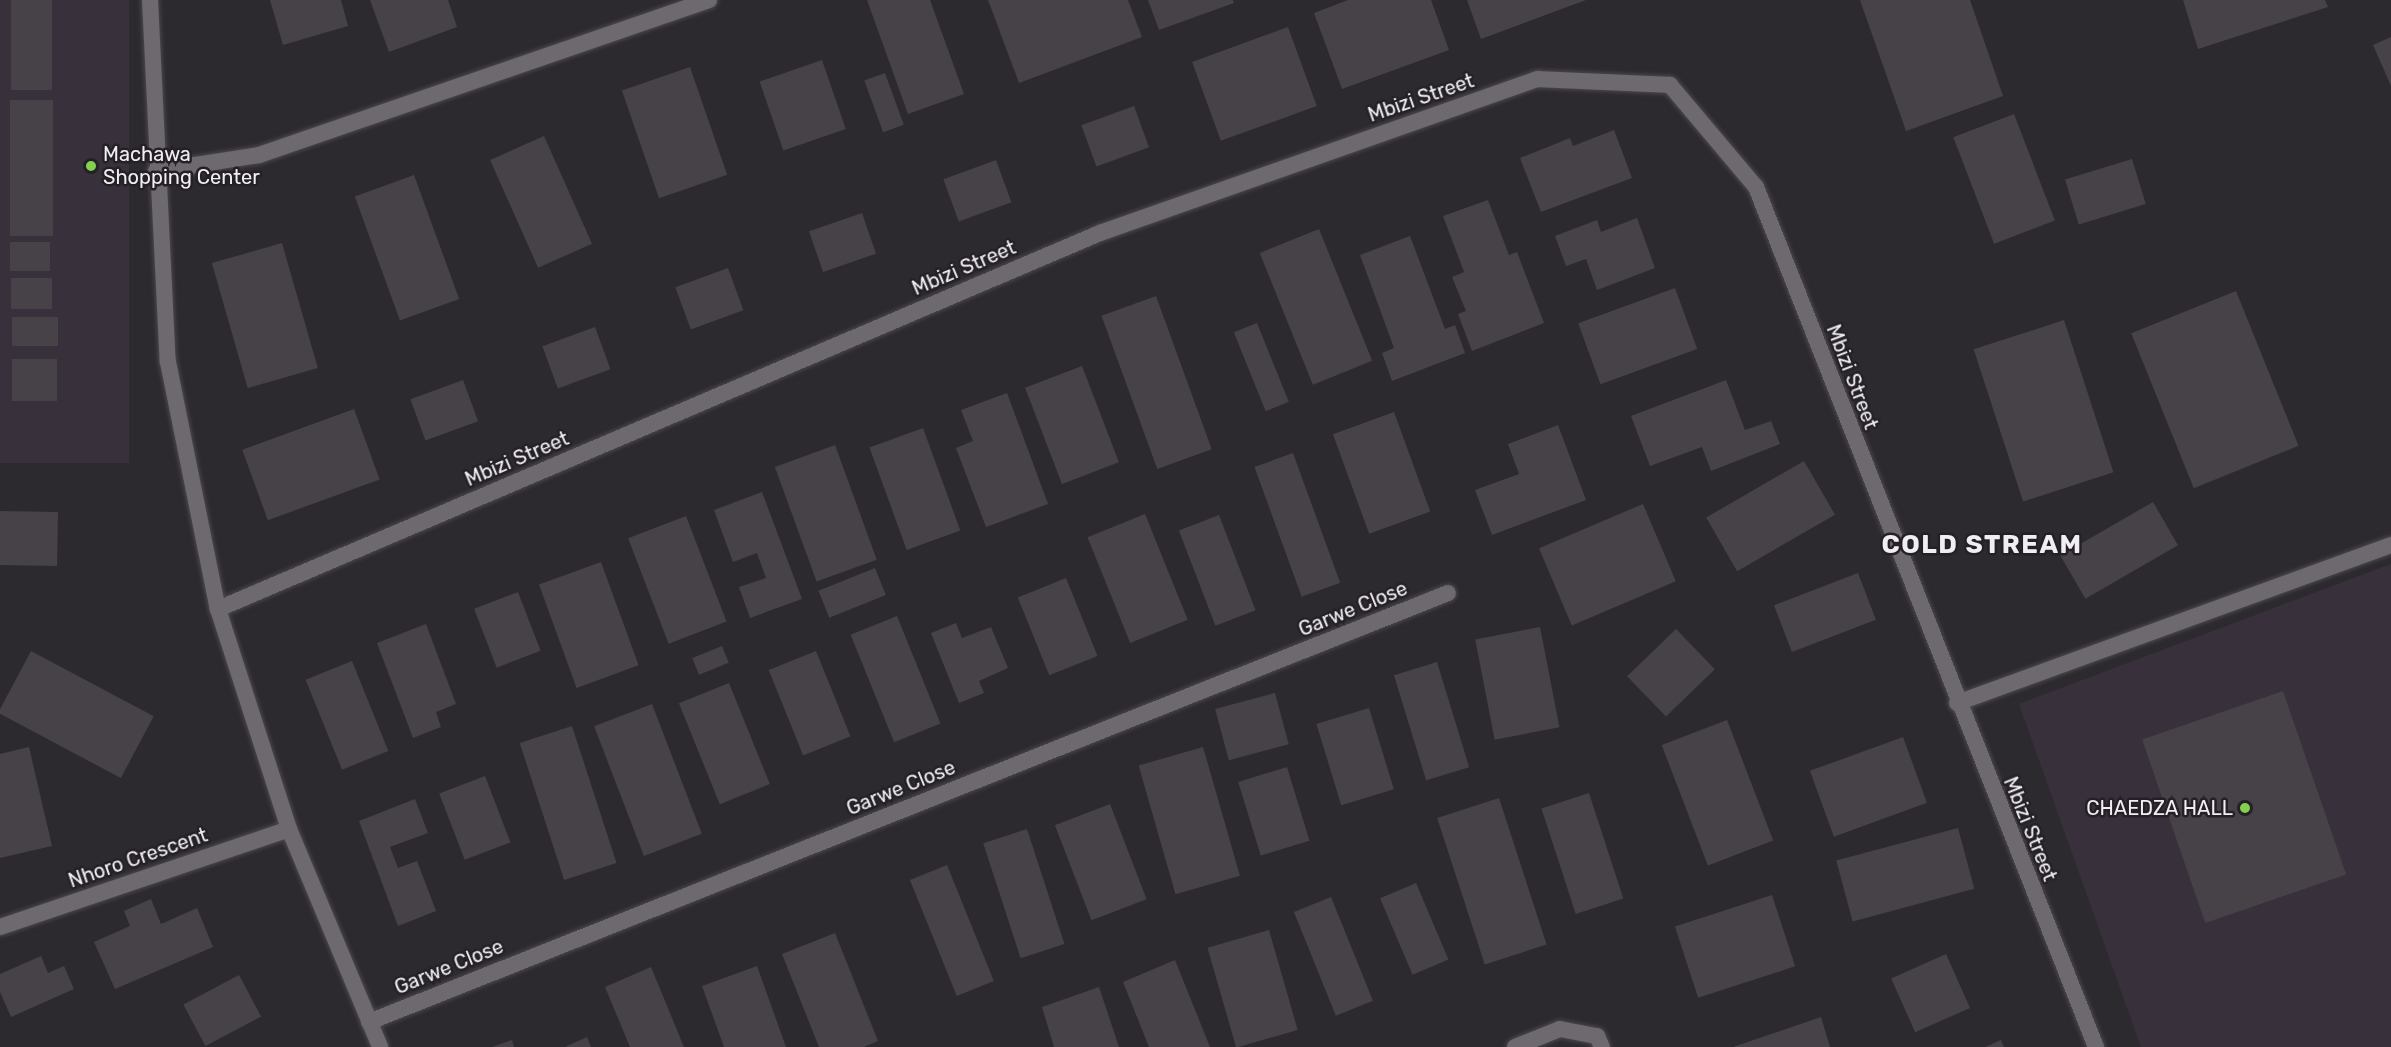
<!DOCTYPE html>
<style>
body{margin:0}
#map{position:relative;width:2391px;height:1047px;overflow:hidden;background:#2d2a2f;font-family:Rubik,sans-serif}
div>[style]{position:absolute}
.built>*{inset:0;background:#38313c;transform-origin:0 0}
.building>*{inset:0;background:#464248;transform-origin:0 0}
.roads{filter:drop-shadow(0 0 2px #4a484c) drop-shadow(0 0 2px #4a484c)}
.minor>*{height:16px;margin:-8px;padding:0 8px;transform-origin:8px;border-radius:8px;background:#6d696f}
.tertiary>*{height:16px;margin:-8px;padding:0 8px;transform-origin:8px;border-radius:8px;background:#6d696f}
.dots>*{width:16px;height:16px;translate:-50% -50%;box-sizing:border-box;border:3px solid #242025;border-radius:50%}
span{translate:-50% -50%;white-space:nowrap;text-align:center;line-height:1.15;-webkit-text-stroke:5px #242025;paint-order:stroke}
.street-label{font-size:20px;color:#f0eef2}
.poi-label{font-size:20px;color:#f0eef2}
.left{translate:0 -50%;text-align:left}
.right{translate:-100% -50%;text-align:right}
.district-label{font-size:26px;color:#f0eef2;font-weight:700;letter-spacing:1.5px}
</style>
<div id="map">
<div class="built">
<i style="left:0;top:0;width:129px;height:463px"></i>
<i style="clip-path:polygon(2391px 564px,2391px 1047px,2141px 1047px,2019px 704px)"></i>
</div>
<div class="building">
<i style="left:11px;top:0;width:41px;height:90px"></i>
<i style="clip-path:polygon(270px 0,341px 0,348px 26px,283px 45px)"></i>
<i style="clip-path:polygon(370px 0,448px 0,457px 27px,389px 52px)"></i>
<i style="clip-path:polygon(867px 0,930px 0,964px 94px,908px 114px)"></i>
<i style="clip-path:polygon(988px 0,1128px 0,1142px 37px,1019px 83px)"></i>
<i style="clip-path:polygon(1148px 0,1233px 0,1234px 3px,1159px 30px)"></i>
<i style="clip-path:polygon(1348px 0,1431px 0,1449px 50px,1342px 89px,1314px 13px)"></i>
<i style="clip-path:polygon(1467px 0,1586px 0,1481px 39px)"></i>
<i style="clip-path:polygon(1860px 0,1970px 0,2003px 96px,1906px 131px)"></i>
<i style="clip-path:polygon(2183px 0,2325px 0,2328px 7px,2198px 49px)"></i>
<i style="left:1288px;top:27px;width:84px;height:102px;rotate:70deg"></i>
<i style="clip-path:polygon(2391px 37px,2391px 86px,2373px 45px)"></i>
<i style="left:822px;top:60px;width:73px;height:66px;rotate:71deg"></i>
<i style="left:690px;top:67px;width:114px;height:72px;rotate:71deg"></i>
<i style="left:885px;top:73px;width:55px;height:22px;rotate:70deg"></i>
<i style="left:10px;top:100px;width:43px;height:136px"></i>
<i style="left:1134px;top:106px;width:44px;height:56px;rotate:70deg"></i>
<i style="left:2014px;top:114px;width:114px;height:65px;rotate:69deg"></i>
<i style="clip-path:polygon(1614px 130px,1632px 178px,1541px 212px,1520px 158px,1570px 138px,1573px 146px)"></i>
<i style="left:544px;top:136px;width:118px;height:59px;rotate:66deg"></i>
<i style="left:2132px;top:159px;width:47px;height:70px;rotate:73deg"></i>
<i style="left:996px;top:160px;width:45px;height:56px;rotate:70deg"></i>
<i style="left:414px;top:175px;width:132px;height:63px;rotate:70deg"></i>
<i style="clip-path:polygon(1488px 200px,1509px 255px,1517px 252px,1544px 323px,1472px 351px,1458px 314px,1466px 311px,1452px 277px,1464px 272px,1443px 216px)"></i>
<i style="left:862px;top:213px;width:43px;height:56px;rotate:71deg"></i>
<i style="clip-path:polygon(1637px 218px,1655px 268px,1597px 290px,1586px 259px,1566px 266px,1555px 236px,1597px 220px,1601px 232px)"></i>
<i style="left:1319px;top:229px;width:142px;height:64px;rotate:68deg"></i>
<i style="clip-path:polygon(1410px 236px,1445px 329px,1455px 325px,1465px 353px,1392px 381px,1382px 353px,1394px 348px,1360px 255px)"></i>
<i style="left:10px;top:242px;width:40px;height:29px"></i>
<i style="left:282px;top:243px;width:130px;height:73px;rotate:74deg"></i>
<i style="left:728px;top:268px;width:45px;height:56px;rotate:70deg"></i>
<i style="left:11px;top:278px;width:41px;height:31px"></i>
<i style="left:1675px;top:288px;width:65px;height:103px;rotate:70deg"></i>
<i style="left:2236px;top:291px;width:167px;height:113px;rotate:68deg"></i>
<i style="left:1156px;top:296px;width:163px;height:58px;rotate:70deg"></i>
<i style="left:12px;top:317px;width:46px;height:29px"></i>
<i style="left:2064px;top:320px;width:160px;height:95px;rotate:72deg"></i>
<i style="left:1257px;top:323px;width:85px;height:25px;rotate:68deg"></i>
<i style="left:595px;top:327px;width:45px;height:56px;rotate:70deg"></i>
<i style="left:12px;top:359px;width:45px;height:42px"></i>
<i style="left:1082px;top:366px;width:103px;height:61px;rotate:69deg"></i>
<i style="left:463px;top:380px;width:44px;height:56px;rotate:70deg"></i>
<i style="clip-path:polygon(1726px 380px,1745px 430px,1771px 421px,1780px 444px,1711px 471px,1702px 447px,1650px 466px,1631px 416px)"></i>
<i style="clip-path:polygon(1007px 393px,1048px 504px,986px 527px,956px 448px,973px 441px,961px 410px)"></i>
<i style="left:354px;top:409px;width:75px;height:119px;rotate:70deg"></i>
<i style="left:1394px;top:412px;width:106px;height:65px;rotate:70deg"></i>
<i style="clip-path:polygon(1558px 425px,1586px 500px,1492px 535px,1475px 490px,1519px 474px,1508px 444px)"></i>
<i style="left:923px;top:428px;width:109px;height:57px;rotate:70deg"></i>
<i style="left:835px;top:445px;width:122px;height:64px;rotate:70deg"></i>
<i style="left:1293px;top:453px;width:138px;height:41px;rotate:70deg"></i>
<i style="left:1804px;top:461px;width:62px;height:113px;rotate:60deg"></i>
<i style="clip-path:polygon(762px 492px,802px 599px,750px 618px,739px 587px,766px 578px,757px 553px,733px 562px,714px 510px)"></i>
<i style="left:2153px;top:502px;width:50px;height:107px;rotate:60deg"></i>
<i style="left:1643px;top:504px;width:84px;height:113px;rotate:67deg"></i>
<i style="left:0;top:511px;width:58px;height:54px;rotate:1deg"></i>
<i style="left:1145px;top:514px;width:114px;height:62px;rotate:68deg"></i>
<i style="left:1219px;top:515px;width:102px;height:43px;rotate:69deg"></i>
<i style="left:686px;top:516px;width:113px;height:62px;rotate:69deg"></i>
<i style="left:601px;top:562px;width:110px;height:66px;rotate:70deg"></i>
<i style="left:875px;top:568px;width:29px;height:61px;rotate:68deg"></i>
<i style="left:1858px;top:573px;width:50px;height:90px;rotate:69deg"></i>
<i style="left:1066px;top:578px;width:84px;height:52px;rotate:68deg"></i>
<i style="left:518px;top:592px;width:63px;height:47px;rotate:69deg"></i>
<i style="left:897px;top:616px;width:116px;height:50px;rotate:68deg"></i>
<i style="clip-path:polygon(956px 623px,962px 638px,991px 627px,1008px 668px,979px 681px,984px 693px,959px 703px,931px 633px)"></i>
<i style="clip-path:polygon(426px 624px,456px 704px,436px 712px,441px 727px,413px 738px,377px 643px)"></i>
<i style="left:1540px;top:627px;width:102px;height:66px;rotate:79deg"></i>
<i style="left:1676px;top:629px;width:56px;height:68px;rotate:46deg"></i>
<i style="left:722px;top:646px;width:18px;height:32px;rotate:68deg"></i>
<i style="left:31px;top:651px;width:139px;height:70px;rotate:28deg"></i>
<i style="left:816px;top:651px;width:92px;height:51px;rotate:68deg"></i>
<i style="left:352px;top:661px;width:97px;height:50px;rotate:68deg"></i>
<i style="left:1437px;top:662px;width:110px;height:45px;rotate:73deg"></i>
<i style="left:729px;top:683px;width:109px;height:54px;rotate:68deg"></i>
<i style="left:2283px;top:691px;width:194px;height:149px;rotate:71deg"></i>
<i style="left:1275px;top:693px;width:53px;height:62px;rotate:75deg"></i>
<i style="left:652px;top:704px;width:139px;height:62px;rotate:69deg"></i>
<i style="left:1369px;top:708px;width:85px;height:55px;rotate:73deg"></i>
<i style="left:1727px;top:720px;width:129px;height:70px;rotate:69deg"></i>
<i style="left:572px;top:726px;width:144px;height:55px;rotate:72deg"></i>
<i style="left:1903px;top:737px;width:70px;height:99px;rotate:70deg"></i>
<i style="clip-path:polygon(29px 747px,52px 846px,0 858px,0 754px)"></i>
<i style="left:1203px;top:747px;width:134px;height:67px;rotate:74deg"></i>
<i style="left:1287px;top:767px;width:77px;height:51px;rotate:73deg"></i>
<i style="left:485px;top:776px;width:71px;height:49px;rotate:69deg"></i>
<i style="left:1589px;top:793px;width:111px;height:50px;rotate:72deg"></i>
<i style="left:1499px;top:798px;width:154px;height:65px;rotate:72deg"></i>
<i style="clip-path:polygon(415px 799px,428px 833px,390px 847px,398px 868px,417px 861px,436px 911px,398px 926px,359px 821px)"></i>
<i style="left:1110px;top:804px;width:102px;height:59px;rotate:69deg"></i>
<i style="left:1958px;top:828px;width:63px;height:126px;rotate:75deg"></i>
<i style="left:1027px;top:829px;width:121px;height:46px;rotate:72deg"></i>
<i style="left:947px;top:865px;width:125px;height:40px;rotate:68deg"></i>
<i style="left:1416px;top:883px;width:83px;height:39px;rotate:67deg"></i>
<i style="left:1772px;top:895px;width:75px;height:102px;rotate:72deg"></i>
<i style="left:1331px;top:897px;width:112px;height:40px;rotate:68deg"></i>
<i style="clip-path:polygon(151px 899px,161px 924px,197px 908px,213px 947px,115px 989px,94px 942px,130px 926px,124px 911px)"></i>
<i style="left:1269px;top:930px;width:104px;height:64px;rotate:74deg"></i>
<i style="clip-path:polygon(835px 933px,878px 1041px,864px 1047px,819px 1047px,782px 954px)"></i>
<i style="left:1946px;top:954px;width:59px;height:60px;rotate:66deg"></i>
<i style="clip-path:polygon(41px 956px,48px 973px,64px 966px,74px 989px,11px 1017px,0 992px,0 974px)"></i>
<i style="clip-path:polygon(1175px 960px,1210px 1047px,1149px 1047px,1123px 982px)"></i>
<i style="clip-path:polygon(757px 966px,786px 1047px,724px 1047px,702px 986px)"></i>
<i style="clip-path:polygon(651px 967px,684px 1047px,630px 1047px,605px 987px)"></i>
<i style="left:239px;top:975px;width:47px;height:63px;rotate:62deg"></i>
<i style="clip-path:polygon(1099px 987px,1119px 1047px,1054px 1047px,1042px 1007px)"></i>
<i style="clip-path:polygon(1821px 1017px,1830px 1047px,1733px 1047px)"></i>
<i style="clip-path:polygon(587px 1037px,591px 1047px,565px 1047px)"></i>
<i style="clip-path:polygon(512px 1040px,514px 1047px,492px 1047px)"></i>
<i style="clip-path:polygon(2001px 1040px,2004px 1047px,1985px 1047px)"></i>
</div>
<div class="roads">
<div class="minor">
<i style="left:156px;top:171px;width:104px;rotate:-8.8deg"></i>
<i style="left:259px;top:155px;width:476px;rotate:-19deg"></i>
<i style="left:218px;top:609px;width:959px;rotate:-23.09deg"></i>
<i style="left:1100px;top:233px;width:464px;rotate:-19.4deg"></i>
<i style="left:1538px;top:79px;width:132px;rotate:2.6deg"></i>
<i style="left:1670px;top:85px;width:133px;rotate:49.9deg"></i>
<i style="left:1756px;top:187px;width:925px;rotate:68.43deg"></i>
<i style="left:1957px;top:703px;width:462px;rotate:-20deg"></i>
<i style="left:0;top:927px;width:305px;rotate:-18.7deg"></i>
<i style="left:369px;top:1022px;width:1161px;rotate:-21.68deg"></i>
<i style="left:1515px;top:1047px;width:48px;rotate:-21.8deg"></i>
<i style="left:1560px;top:1029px;width:38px;rotate:11deg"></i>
<i style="left:1597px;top:1036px;width:12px;rotate:66deg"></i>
</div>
<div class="tertiary">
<i style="left:150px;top:0;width:362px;rotate:87.2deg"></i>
<i style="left:168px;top:362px;width:252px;rotate:78.6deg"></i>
<i style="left:218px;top:609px;width:231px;rotate:72.1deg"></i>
<i style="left:289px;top:829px;width:236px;rotate:67.3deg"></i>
</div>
</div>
<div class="dots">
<i style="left:91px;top:166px;background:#83d04e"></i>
<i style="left:2245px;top:808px;background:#83d04e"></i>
</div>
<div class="street-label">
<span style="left:1421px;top:98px;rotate:-19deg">Mbizi Street</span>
<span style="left:964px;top:268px;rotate:-23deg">Mbizi Street</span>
<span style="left:1852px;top:377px;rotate:69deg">Mbizi Street</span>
<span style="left:517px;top:459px;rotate:-23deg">Mbizi Street</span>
<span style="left:1353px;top:609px;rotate:-22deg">Garwe Close</span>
<span style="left:901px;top:788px;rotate:-22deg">Garwe Close</span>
<span style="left:2030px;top:829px;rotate:68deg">Mbizi Street</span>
<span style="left:138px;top:858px;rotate:-19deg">Nhoro Crescent</span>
<span style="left:449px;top:967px;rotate:-22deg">Garwe Close</span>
</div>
<div class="poi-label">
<span class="left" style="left:103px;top:166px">Machawa<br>Shopping Center</span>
<span class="right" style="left:2233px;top:808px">CHAEDZA HALL</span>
</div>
<div class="district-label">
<span style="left:1982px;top:545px">COLD STREAM</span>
</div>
</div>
